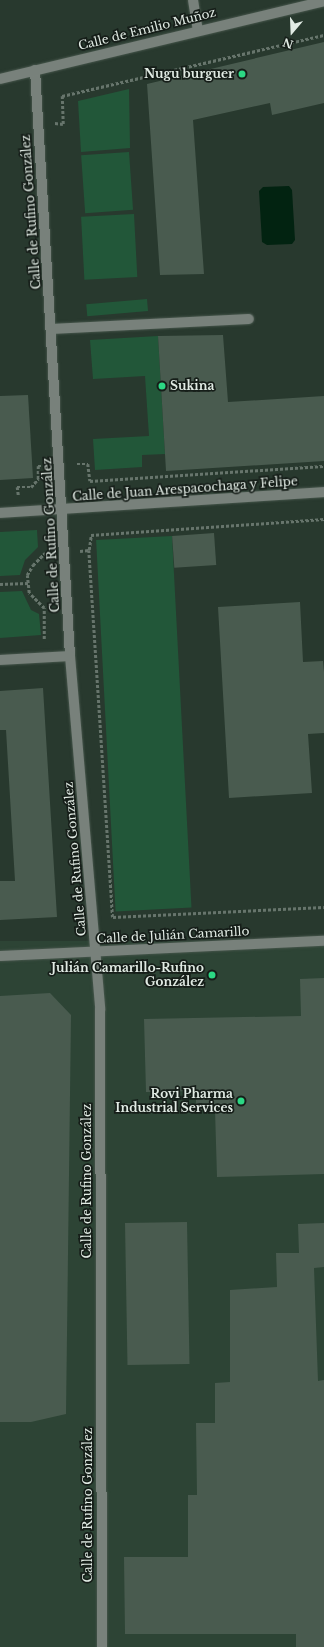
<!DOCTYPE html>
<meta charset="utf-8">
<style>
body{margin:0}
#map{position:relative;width:324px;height:1647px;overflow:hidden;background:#28392e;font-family:"Libre Baskerville",serif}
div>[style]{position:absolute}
.built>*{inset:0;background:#2d4435;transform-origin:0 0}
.green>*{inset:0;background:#225739;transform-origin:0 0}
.water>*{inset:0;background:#022311}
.building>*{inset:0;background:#495b4f;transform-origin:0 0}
.path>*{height:2.5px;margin-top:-1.25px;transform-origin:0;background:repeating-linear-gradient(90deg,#67756c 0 3px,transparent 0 5px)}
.roads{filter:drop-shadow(0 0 1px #46554b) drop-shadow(0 0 1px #46554b)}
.minor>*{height:10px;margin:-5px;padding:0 5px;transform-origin:5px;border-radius:5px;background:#78817b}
.dots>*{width:11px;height:11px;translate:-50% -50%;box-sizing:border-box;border:2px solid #161e19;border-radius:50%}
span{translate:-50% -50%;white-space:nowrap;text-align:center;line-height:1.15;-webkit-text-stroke:3.5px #161e19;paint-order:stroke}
.street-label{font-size:12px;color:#e1ebe4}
.poi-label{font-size:12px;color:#e1ebe4;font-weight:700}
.right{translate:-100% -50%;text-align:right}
.left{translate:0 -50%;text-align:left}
.north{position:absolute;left:272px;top:12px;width:40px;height:40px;-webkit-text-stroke:3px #161e19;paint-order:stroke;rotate:199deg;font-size:11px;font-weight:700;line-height:16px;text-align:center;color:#e1ebe4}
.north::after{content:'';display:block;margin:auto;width:14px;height:18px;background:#e1ebe4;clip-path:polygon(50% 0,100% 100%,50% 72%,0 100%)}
</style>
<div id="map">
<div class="built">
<i style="left:324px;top:941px;width:706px;height:324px;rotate:90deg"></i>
</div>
<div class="green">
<i style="clip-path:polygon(129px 89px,130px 148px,81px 152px,78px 101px)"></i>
<i style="left:129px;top:152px;width:58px;height:48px;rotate:86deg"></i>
<i style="left:134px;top:214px;width:63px;height:53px;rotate:87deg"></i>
<i style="left:147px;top:299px;width:12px;height:61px;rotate:85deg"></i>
<i style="clip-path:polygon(158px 336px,165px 454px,142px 455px,142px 467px,95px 470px,93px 439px,149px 436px,145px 376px,93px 379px,90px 340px)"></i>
<i style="clip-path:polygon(37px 530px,38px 547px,25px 560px,20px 575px,0 576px,0 532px)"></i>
<i style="left:172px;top:536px;width:372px;height:76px;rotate:87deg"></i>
<i style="clip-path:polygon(22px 591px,31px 610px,39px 614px,41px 635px,0 638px,0 592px)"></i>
</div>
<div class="water">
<i style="clip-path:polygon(289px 186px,292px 190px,295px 240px,292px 244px,267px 245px,262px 242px,259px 191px,263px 187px)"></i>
</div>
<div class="building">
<i style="clip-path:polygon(324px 42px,324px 103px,272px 115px,270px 103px,193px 120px,204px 274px,160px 275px,147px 84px)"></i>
<i style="clip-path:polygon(223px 335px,228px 402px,324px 396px,324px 461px,166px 471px,158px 336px)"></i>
<i style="clip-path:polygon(28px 395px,33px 478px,0 480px,0 396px)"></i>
<i style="left:214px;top:533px;width:32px;height:42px;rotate:86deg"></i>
<i style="clip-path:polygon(300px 602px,303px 662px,323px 661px,324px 672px,324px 733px,308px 734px,312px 793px,229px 798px,218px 607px)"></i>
<i style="clip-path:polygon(43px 688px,57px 917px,0 920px,0 881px,15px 881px,6px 730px,0 730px,0 691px)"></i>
<i style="clip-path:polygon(324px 978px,324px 1174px,217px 1177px,215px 1110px,196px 1110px,196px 1091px,146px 1092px,144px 1019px,301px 1016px,300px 979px)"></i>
<i style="clip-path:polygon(50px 993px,71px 1015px,66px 1414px,31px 1422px,0 1422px,0 996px)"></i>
<i style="left:187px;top:1222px;width:142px;height:62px;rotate:89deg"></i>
<i style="clip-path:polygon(324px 1223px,324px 1267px,314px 1268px,318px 1381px,324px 1380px,324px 1647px,296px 1647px,296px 1634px,125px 1634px,124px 1557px,188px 1557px,188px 1495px,197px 1495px,196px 1423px,215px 1423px,215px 1383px,230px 1382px,230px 1290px,277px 1287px,276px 1253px,299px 1253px,298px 1224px)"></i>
</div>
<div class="path">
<i style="left:55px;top:123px;width:8px;rotate:7deg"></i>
<i style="left:63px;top:124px;width:28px;rotate:-92deg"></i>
<i style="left:62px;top:96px;width:269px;rotate:-13.1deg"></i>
<i style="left:77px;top:464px;width:11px"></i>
<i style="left:88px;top:464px;width:17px;rotate:83deg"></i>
<i style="left:90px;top:481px;width:234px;rotate:-3.7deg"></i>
<i style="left:18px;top:495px;width:8px;rotate:-97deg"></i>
<i style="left:17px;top:487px;width:14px"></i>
<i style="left:31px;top:487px;width:11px;rotate:-49deg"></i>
<i style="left:38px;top:479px;width:13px;rotate:-90deg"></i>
<i style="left:38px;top:466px;width:4px"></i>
<i style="left:89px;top:550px;width:15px;rotate:-82deg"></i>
<i style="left:91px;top:535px;width:234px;rotate:-3.9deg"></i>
<i style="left:80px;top:551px;width:9px;rotate:-6deg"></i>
<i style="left:89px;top:550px;width:368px;rotate:86.3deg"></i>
<i style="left:113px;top:917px;width:211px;rotate:-2.7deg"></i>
<i style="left:0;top:584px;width:28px;rotate:-2deg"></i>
<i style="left:44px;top:639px;width:31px;rotate:-90deg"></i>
<i style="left:44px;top:608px;width:21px;rotate:-135deg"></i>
<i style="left:29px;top:593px;width:18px;rotate:-96deg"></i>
<i style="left:27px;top:575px;width:12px;rotate:-59deg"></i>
<i style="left:33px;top:565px;width:17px;rotate:-45deg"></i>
</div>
<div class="roads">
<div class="minor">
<i style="left:193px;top:0;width:30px;rotate:81deg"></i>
<i style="left:35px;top:70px;width:587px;rotate:86.58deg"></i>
<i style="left:70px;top:656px;width:354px;rotate:85.1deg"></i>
<i style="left:100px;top:1009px;width:638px;rotate:89.82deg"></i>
<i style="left:0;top:79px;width:333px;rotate:-13.5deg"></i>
<i style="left:51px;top:329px;width:198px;rotate:-2.9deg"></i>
<i style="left:0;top:513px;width:325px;rotate:-3.7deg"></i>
<i style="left:0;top:660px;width:70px;rotate:-3.3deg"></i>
<i style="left:0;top:956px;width:324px;rotate:-2.7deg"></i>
</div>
</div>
<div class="dots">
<i style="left:242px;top:74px;background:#2cd884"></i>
<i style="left:162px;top:386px;background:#2cd884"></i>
<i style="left:212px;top:975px;background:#2cd884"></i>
<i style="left:241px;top:1101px;background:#2cd884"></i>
</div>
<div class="street-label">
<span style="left:147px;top:29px;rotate:-14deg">Calle de Emilio Muñoz</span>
<span style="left:31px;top:212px;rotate:-94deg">Calle de Rufino González</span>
<span style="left:185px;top:489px;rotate:-4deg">Calle de Juan Arespacochaga y Felipe</span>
<span style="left:51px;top:535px;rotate:-93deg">Calle de Rufino González</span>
<span style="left:75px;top:859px;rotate:-95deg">Calle de Rufino González</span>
<span style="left:173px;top:935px;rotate:-3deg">Calle de Julián Camarillo</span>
<span style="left:87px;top:1181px;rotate:-90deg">Calle de Rufino González</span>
<span style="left:88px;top:1505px;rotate:-90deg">Calle de Rufino González</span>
</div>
<div class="poi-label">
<span class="right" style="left:234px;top:74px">Nugu burguer</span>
<span class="left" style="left:170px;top:386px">Sukina</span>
<span class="right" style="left:204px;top:975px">Julián Camarillo-Rufino<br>González</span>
<span class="right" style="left:233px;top:1101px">Rovi Pharma<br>Industrial Services</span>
</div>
<div class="north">N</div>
</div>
